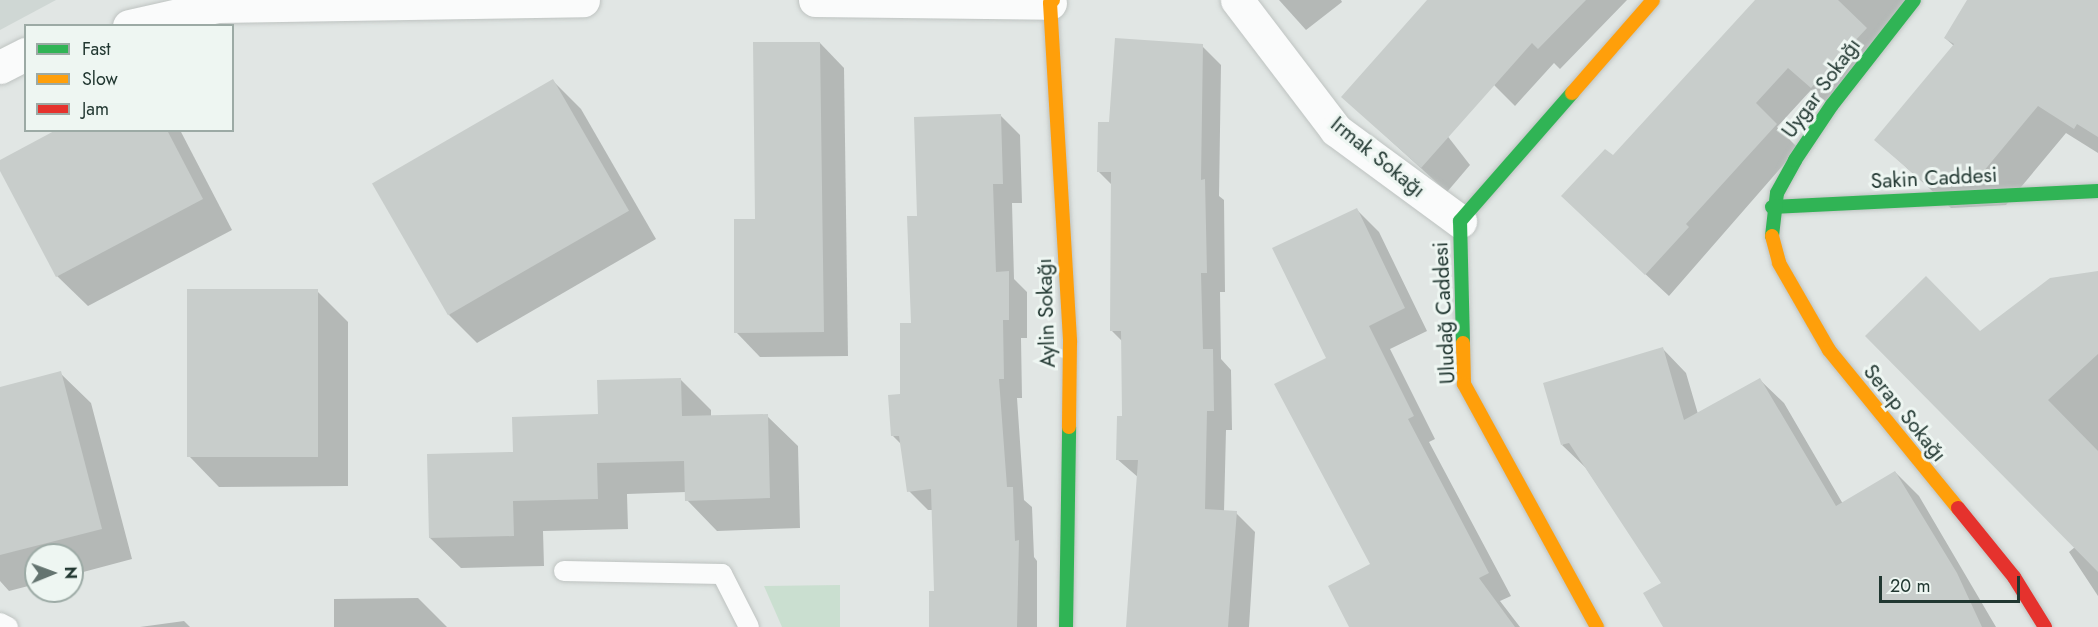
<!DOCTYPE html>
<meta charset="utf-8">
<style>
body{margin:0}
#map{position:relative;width:2098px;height:627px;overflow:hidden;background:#e1e6e4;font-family:Jost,sans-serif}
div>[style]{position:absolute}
.built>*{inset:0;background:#cfd7d4}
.green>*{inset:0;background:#cadfd0}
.shadow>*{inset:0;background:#0003}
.building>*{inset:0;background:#c8cdcb;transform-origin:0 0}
.roads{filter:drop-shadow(0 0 2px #bec3c1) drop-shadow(0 0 2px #bec3c1)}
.lane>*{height:20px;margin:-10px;padding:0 10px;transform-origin:10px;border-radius:10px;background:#fafbfb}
.street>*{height:33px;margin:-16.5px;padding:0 16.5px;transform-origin:16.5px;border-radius:16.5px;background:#fafbfb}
.fast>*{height:14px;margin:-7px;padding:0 7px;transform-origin:7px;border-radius:7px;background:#30b455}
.slow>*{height:14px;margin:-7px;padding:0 7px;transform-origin:7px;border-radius:7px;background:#ff9f0a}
.jam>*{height:14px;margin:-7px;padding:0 7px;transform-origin:7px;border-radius:7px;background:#e5322d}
span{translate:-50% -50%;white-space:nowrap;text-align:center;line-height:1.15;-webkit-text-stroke:6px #eef6f2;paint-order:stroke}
.street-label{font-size:21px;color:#213731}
.legend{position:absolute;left:24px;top:24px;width:210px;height:108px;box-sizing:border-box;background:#eef6f2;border:2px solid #9caaa5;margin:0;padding:8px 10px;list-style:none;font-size:18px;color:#213731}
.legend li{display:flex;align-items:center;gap:12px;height:30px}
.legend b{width:30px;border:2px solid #9caaa5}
.north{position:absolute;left:24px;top:543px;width:60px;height:60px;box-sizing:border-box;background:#eef6f2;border:2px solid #9caaa5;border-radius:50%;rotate:89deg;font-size:16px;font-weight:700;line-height:24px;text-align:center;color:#213731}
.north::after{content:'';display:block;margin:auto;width:21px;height:27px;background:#647470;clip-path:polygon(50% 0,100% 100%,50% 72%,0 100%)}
.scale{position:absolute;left:1879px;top:576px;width:141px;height:27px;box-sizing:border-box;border:3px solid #213731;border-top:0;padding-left:8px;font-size:18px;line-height:21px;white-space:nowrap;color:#213731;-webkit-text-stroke:4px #eef6f2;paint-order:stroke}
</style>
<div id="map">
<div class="built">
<i style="clip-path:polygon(0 0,56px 0,0 30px)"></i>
</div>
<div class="green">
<i style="clip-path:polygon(840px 585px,840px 627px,782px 627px,764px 586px)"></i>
</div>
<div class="shadow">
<i style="clip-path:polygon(1279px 0,1341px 0,1342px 2px,1306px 30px)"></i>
<i style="clip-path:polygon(1429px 0,1627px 0,1560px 69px,1554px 63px,1515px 106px,1495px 86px)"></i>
<i style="clip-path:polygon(1758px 0,1911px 0,1835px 109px,1811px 90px,1777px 127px,1798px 148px,1669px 296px,1586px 219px,1613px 158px)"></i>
<i style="clip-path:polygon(1968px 0,2098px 0,2098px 153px,2066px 133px,2006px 205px,1951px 208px,1876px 140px,1954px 46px,1945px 38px)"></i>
<i style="clip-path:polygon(820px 43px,844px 68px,848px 356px,760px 357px,736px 332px,756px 220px)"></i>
<i style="clip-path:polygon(1202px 46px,1221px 65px,1219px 196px,1224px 200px,1225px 292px,1220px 292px,1221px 359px,1231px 370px,1232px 430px,1226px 430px,1224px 512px,1236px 513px,1255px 532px,1249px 627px,1129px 627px,1139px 478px,1117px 459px,1124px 417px,1122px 341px,1112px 331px,1112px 185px,1098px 171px,1111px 124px)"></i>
<i style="clip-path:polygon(1404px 80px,1470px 165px,1447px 192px,1343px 97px)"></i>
<i style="clip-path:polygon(553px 81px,581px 109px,656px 239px,477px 343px,449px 315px)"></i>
<i style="clip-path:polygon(1001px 116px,1020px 135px,1022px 203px,1012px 203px,1014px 279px,1027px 292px,1027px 338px,1021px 338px,1022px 398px,1017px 398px,1024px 500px,1032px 507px,1034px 557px,1037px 561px,1037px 627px,931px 627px,936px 593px,933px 510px,928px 510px,909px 491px,902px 445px,893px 436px,913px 325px,919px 217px)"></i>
<i style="clip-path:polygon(60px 130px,180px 130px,232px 230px,88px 306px,57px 276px,0 167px,0 162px)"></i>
<i style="clip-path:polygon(1356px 209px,1379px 232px,1427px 331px,1390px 349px,1435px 439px,1429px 442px,1511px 596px,1500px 601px,1520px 627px,1350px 627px,1372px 564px,1328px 359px)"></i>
<i style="clip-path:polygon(2098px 273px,2098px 596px,2069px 552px,2075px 547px,1981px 333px)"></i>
<i style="clip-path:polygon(317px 291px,348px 322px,348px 486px,219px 487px,189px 456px)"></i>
<i style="clip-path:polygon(1663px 349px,1686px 373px,1698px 414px,1760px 380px,1784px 403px,1843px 504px,1895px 472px,1919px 496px,1996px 627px,1665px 627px,1663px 583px,1586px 468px,1562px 445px)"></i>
<i style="clip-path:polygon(60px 373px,91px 403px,132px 559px,72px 575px,72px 555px,36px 555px,36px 584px,9px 591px,0 581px,0 389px)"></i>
<i style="clip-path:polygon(680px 379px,711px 410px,711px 417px,767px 416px,798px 446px,800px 528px,717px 531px,687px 500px,686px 492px,627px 494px,628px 529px,543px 531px,544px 566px,461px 568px,430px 538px,514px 453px)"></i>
<i style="clip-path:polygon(418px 598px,447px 627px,334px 627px,334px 599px)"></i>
<i style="clip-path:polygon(184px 621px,190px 627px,140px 627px)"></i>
</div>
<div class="building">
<i style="clip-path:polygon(1427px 0,1586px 0,1538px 49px,1532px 43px,1421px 168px,1341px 97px)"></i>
<i style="clip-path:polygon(1755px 0,1838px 0,1867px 28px,1811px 88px,1788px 68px,1756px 103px,1777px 124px,1686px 224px,1689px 227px,1645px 275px,1561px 196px,1605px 149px,1613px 155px)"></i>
<i style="clip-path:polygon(1967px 0,2098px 0,2098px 137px,2077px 124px,2074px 129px,2038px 106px,1978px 178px,1922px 181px,1874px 140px,1954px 44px,1944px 38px)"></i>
<i style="clip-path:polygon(1115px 38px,1203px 44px,1201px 180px,1205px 179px,1207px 273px,1201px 273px,1203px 349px,1213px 349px,1214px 411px,1207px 411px,1205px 509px,1237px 511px,1228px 627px,1126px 627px,1138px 460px,1116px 460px,1117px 416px,1122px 416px,1121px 331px,1110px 331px,1111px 172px,1097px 172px,1098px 122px,1109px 122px)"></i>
<i style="clip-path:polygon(753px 42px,820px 42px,824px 332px,734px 333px,734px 219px,755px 219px)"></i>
<i style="left:553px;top:79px;width:152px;height:209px;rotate:60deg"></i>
<i style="clip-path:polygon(1001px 114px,1003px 184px,993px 184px,996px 272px,1009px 271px,1009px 320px,1003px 320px,1004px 379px,999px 379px,1007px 487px,1013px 487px,1015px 541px,1019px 540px,1017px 627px,929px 627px,929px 591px,934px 591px,931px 489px,907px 492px,899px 436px,891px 436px,888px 395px,900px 394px,900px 323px,911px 323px,907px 216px,917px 216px,914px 117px)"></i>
<i style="clip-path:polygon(56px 130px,167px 130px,203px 199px,56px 277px,0 171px,0 160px)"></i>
<i style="clip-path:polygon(1357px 208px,1405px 308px,1369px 326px,1414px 416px,1408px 419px,1489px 573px,1479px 578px,1515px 627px,1349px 627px,1328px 586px,1370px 564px,1274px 384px,1326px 358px,1272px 248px)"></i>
<i style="clip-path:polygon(2098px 271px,2098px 354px,2048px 400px,2098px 451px,2098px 572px,1865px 336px,1926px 276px,1980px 331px,2050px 278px)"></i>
<i style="left:187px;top:289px;width:131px;height:168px"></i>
<i style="clip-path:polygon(1663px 347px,1684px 420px,1760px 378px,1836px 506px,1895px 471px,1957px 573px,1982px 627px,1663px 627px,1643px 593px,1661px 583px,1569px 443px,1561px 445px,1543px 383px)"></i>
<i style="clip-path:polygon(61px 371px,102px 529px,0 555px,0 387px)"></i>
<i style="clip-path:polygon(681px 378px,682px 416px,768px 414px,770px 498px,685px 501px,684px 461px,597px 463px,598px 499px,513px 501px,514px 536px,429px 538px,427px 454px,513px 452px,512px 417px,598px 414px,597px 380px)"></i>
</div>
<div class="roads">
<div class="lane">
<i style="left:564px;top:571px;width:158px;rotate:1.1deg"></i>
<i style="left:722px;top:574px;width:59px;rotate:63deg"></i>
<i style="left:0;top:623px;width:9px;rotate:27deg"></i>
</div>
<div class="street">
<i style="left:815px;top:0;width:235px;rotate:0.7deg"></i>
<i style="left:1237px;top:0;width:163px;rotate:52.7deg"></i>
<i style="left:1336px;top:130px;width:154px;rotate:36.3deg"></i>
<i style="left:129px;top:26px;width:91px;rotate:-12.7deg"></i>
<i style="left:218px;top:6px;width:365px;rotate:-0.9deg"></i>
<i style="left:0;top:67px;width:29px;rotate:-27deg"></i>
</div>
<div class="fast">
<i style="left:1772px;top:207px;width:326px;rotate:-2.8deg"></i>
<i style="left:1772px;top:236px;width:43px;rotate:-83.4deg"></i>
<i style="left:1777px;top:193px;width:38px;rotate:-61deg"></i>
<i style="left:1795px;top:160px;width:66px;rotate:-56.1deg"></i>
<i style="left:1832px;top:105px;width:133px;rotate:-52deg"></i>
<i style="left:1463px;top:343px;width:122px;rotate:-91.4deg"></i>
<i style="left:1460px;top:221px;width:170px;rotate:-48.8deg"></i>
<i style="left:1066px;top:627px;width:200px;rotate:-89.1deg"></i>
</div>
<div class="slow">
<i style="left:1053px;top:0;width:4px;rotate:135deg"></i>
<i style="left:1050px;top:3px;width:340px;rotate:86.6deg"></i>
<i style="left:1070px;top:342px;width:85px;rotate:90.7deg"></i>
<i style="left:1572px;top:93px;width:123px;rotate:-48.9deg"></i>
<i style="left:1772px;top:236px;width:28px;rotate:75deg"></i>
<i style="left:1779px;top:263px;width:100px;rotate:60.1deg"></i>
<i style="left:1829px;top:350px;width:204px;rotate:50.8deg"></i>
<i style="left:1463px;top:343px;width:41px;rotate:88.6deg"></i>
<i style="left:1464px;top:384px;width:277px;rotate:61.3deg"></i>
</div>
<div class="jam">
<i style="left:1958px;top:508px;width:89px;rotate:50.9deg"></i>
<i style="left:2014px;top:577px;width:59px;rotate:58.2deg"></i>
</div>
</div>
<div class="street-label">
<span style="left:1821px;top:88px;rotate:-54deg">Uygar Sokağı</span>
<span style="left:1378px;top:157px;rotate:39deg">Irmak Sokağı</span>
<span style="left:1934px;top:178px;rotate:-3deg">Sakin Caddesi</span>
<span style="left:1046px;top:313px;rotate:-92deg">Aylin Sokağı</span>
<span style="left:1444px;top:313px;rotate:-93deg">Uludağ Caddesi</span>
<span style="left:1905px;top:413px;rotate:51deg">Serap Sokağı</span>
</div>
<ul class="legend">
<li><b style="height:8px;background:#30b455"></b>Fast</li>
<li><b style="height:8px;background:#ff9f0a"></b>Slow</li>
<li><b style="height:8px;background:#e5322d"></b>Jam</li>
</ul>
<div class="north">N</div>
<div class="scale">20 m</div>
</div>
